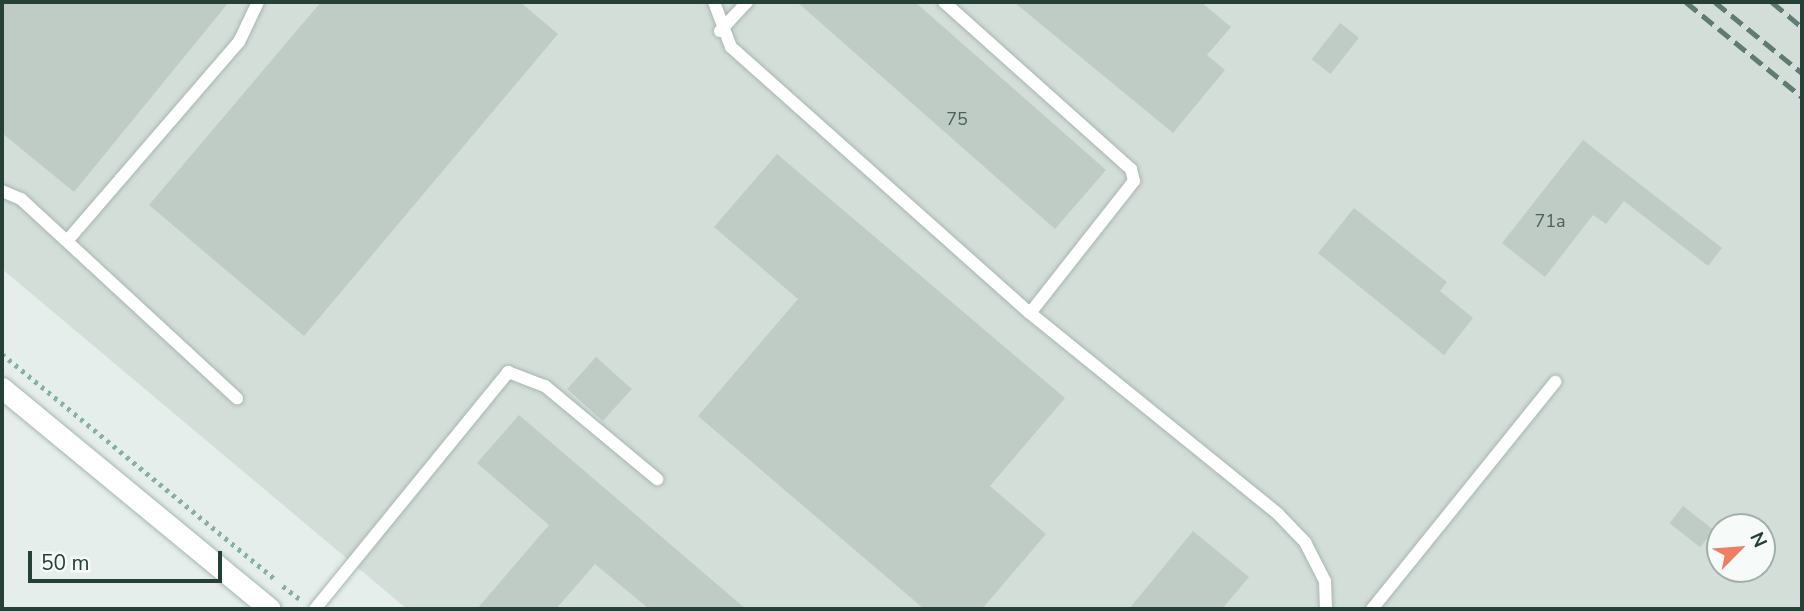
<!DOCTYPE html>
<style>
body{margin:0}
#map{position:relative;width:1804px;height:611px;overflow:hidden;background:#e5eeea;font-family:"Nunito Sans",sans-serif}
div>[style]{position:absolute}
.built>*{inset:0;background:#d4ded9}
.building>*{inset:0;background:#beccc5;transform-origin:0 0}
.path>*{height:4.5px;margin-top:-2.25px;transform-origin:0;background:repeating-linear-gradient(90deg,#87b0a1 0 3.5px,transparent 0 8.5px)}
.roads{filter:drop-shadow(0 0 2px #a8b6b1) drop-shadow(0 0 2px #a8b6b1)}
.service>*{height:12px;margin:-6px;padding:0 6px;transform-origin:6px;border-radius:6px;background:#fff}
.secondary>*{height:21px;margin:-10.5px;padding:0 10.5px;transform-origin:10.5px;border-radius:10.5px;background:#fff}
.rail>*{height:5px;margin-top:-2.5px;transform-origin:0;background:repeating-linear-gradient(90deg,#607b72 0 14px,transparent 0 21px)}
span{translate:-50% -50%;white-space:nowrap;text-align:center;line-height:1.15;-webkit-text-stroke:5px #f6faf8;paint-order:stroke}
.number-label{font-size:18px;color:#4b635a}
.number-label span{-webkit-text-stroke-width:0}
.frame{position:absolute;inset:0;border:4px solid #254037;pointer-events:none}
.north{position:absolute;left:1706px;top:513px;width:70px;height:70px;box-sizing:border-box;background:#f6faf8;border:2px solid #a2b0ab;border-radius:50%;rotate:65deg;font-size:19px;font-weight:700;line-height:28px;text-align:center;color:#254037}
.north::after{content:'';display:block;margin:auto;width:24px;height:32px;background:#ed7e64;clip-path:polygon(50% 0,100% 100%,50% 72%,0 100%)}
.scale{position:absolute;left:28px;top:551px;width:194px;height:32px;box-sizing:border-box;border:4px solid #254037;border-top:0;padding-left:9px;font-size:21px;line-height:24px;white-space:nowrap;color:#254037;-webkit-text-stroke:5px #f6faf8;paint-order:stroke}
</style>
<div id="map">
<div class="built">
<i style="clip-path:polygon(evenodd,2px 2px,1802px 2px,1802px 609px,407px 609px,2px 269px,2px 2px,1720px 527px,1762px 527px,1762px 569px,1720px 569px,1720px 527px)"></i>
</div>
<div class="building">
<i style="clip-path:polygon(2px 2px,229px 2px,74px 192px,2px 133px)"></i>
<i style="clip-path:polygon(321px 2px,520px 2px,558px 34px,304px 336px,149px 205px)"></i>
<i style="clip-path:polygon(797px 2px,915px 2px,1106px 170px,1055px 229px)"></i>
<i style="clip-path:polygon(1014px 2px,1201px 2px,1231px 27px,1207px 55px,1225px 70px,1173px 133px)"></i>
<i style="left:1340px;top:23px;width:24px;height:46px;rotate:38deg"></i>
<i style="clip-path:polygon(1583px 140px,1722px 248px,1708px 266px,1624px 201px,1606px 224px,1593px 215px,1545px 277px,1502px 243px)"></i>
<i style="clip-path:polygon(777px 154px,1065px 398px,990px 486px,1046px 534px,982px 609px,924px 609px,698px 416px,798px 299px,714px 227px)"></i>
<i style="clip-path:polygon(1354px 208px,1447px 282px,1440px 291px,1473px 318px,1444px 355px,1318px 253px)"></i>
<i style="left:596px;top:357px;width:48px;height:43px;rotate:42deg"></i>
<i style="clip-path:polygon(519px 415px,746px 609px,649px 609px,595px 564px,556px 609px,477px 609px,549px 525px,477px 463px)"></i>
<i style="left:1683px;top:506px;width:39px;height:22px;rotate:38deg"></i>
<i style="clip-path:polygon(1193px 531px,1249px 577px,1222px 609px,1129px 609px)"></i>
</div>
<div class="path">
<i style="left:2px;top:354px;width:352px;rotate:39.5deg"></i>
<i style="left:283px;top:586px;width:23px;rotate:38deg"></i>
</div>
<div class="roads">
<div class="service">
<i style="left:714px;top:2px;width:48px;rotate:69.3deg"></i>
<i style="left:731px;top:47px;width:400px;rotate:41.7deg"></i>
<i style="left:1030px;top:313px;width:319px;rotate:39deg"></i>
<i style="left:1278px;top:514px;width:39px;rotate:46deg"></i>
<i style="left:1305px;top:542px;width:44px;rotate:62.9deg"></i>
<i style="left:1325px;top:581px;width:28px;rotate:88deg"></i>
<i style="left:944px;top:2px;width:251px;rotate:41.8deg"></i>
<i style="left:1131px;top:169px;width:12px;rotate:76deg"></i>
<i style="left:1134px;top:181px;width:168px;rotate:128.2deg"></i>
<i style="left:720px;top:31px;width:40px;rotate:-47deg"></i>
<i style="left:2px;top:191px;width:21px;rotate:23deg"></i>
<i style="left:21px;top:199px;width:294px;rotate:42.7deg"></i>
<i style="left:67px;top:241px;width:263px;rotate:-49.2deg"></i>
<i style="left:239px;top:42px;width:44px;rotate:-64.6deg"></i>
<i style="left:315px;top:609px;width:306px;rotate:-50.8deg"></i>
<i style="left:508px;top:372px;width:40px;rotate:21deg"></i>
<i style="left:545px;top:386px;width:146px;rotate:39.7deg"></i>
<i style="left:1372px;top:609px;width:292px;rotate:-51.1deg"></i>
</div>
<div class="secondary">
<i style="left:2px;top:388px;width:347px;rotate:39.5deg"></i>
</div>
</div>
<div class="rail">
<i style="left:1686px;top:2px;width:150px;rotate:39.3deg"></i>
<i style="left:1715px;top:2px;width:112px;rotate:39.2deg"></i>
<i style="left:1772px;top:2px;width:39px;rotate:40deg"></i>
</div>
<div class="number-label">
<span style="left:957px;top:119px">75</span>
<span style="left:1550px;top:221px">71a</span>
</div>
<div class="frame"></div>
<div class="north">N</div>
<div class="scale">50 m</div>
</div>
